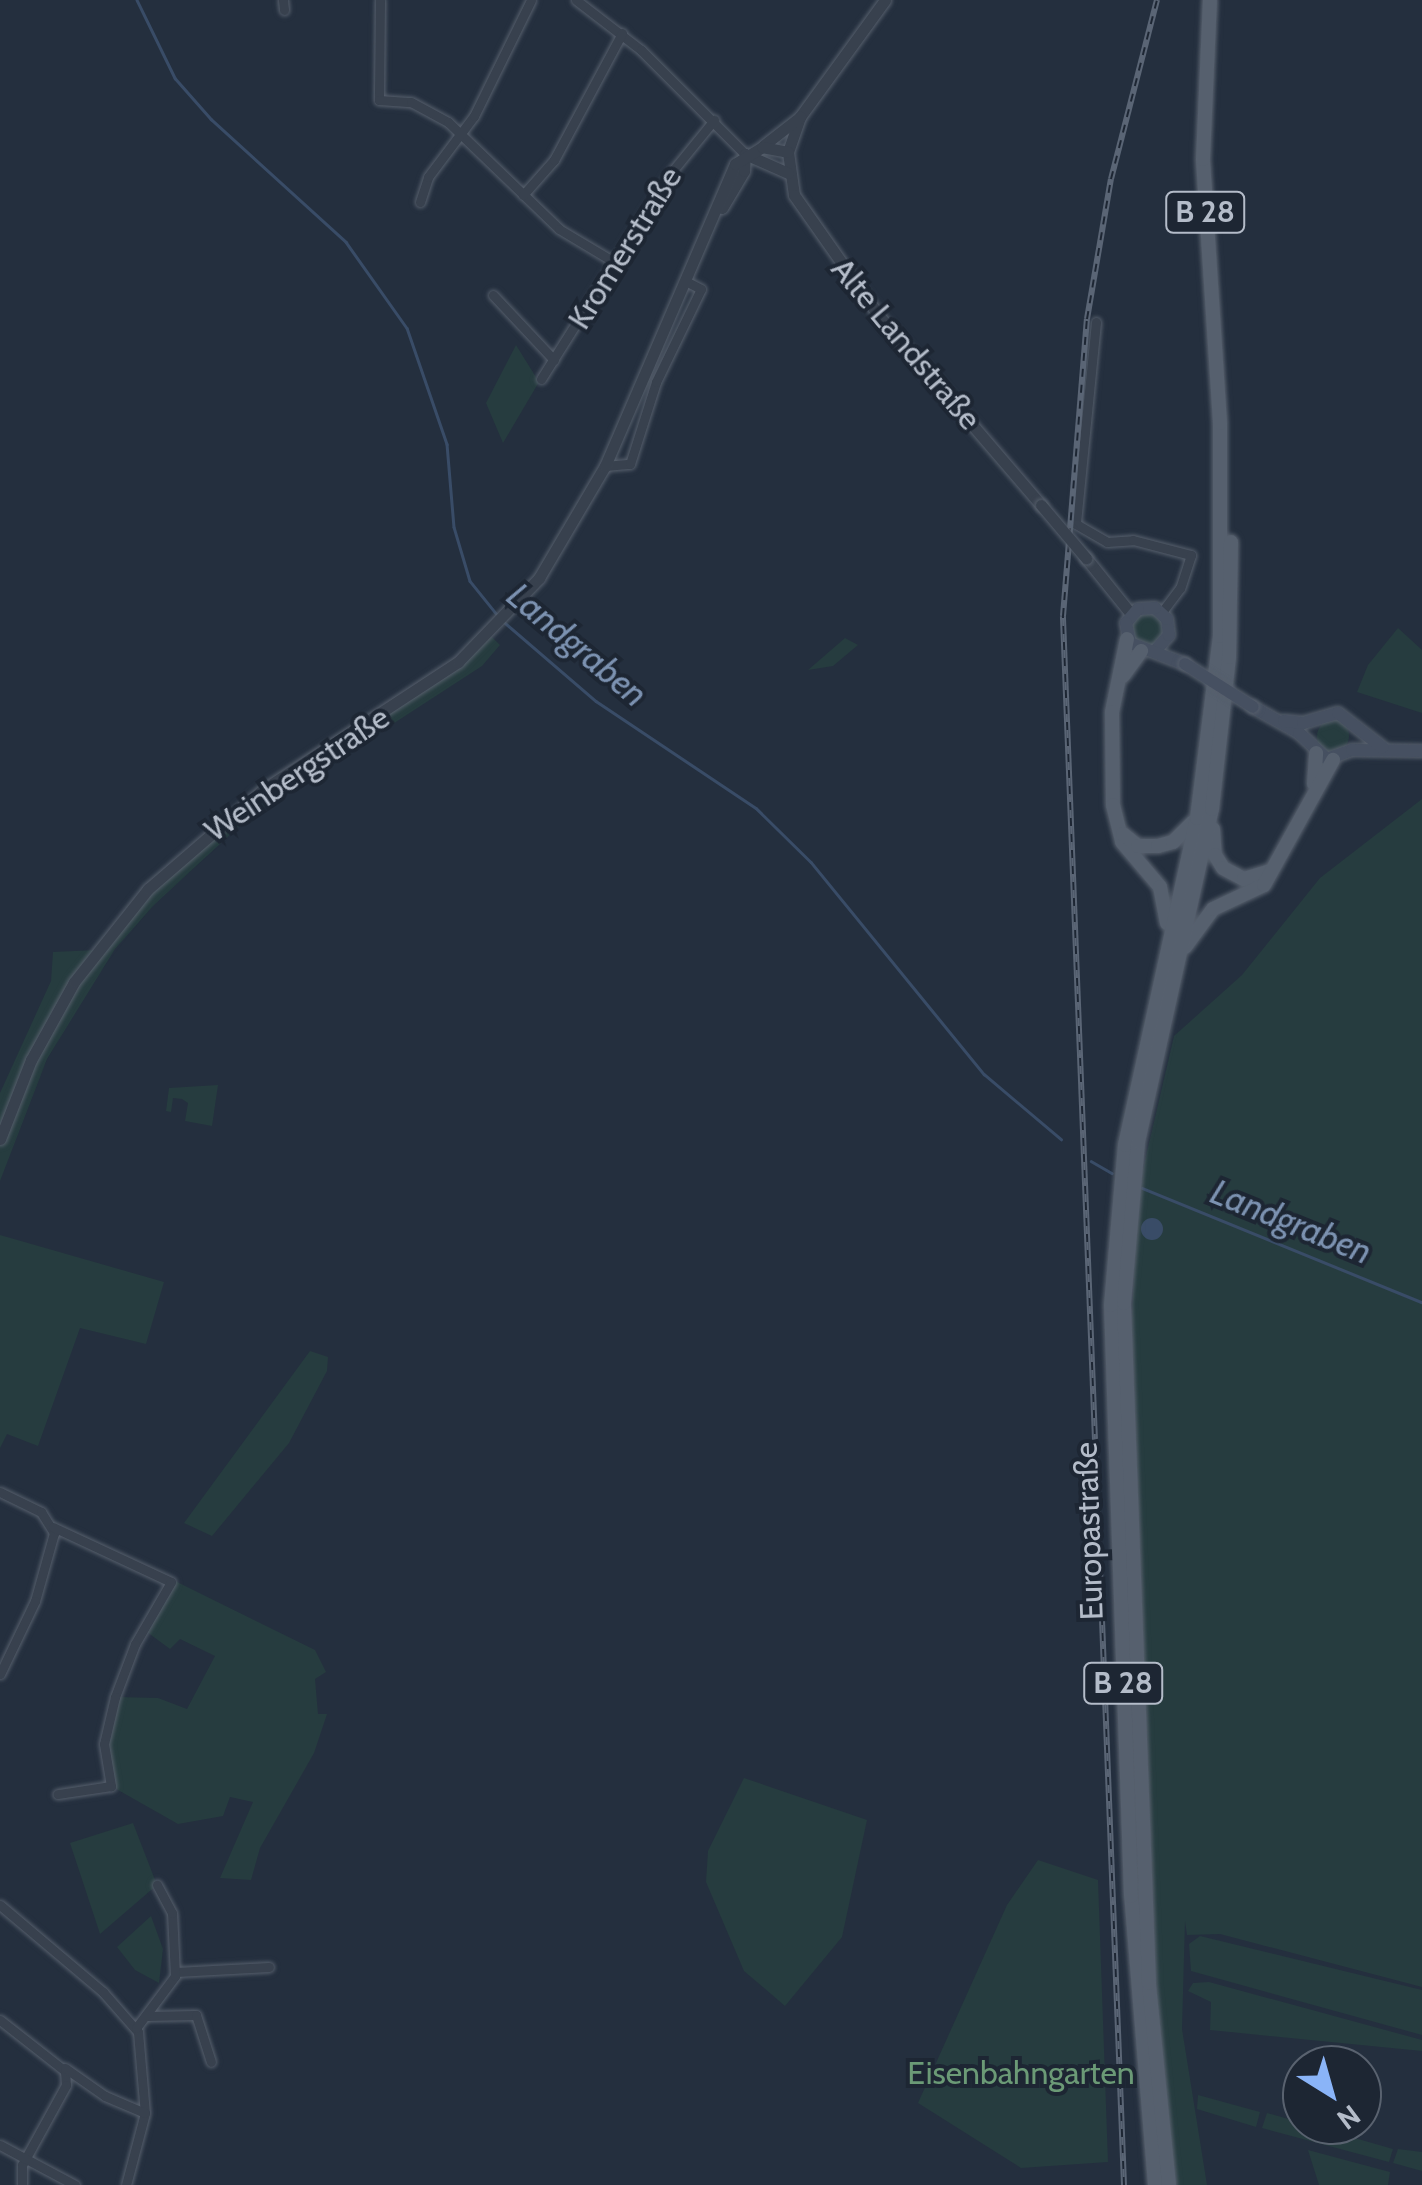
<!DOCTYPE html>
<meta charset="utf-8">
<style>
body{margin:0}
#map{position:relative;width:1422px;height:2185px;overflow:hidden;background:#242f3e;font-family:Cabin,sans-serif}
div>[style]{position:absolute}
.green>*{inset:0;background:#263c3f}
.round{border-radius:50%}
.water>*{inset:0;background:#394c67}
.stream>*{height:2.5px;margin:-1.25px;padding:0 1.25px;transform-origin:1.25px;border-radius:1.25px;background:#394c67}
.roads{filter:drop-shadow(0 0 2px #565f6c) drop-shadow(0 0 2px #565f6c)}
.minor>*{height:9px;margin:-4.5px;padding:0 4.5px;transform-origin:4.5px;border-radius:4.5px;background:#38414e}
.tertiary>*{height:11px;margin:-5.5px;padding:0 5.5px;transform-origin:5.5px;border-radius:5.5px;background:#38414e}
.secondary>*{height:12px;margin:-6px;padding:0 6px;transform-origin:6px;border-radius:6px;background:#465061}
.primary>*{height:14px;margin:-7px;padding:0 7px;transform-origin:7px;border-radius:7px;background:#56606e}
.rail>*{height:6px;margin-top:-3px;transform-origin:0;background:repeating-linear-gradient(90deg,#1d2633 0 8px,#5a6575 0 16px);box-sizing:border-box;border-block:2px solid #5a6575}
.bridges{filter:drop-shadow(0 0 2px #565f6c) drop-shadow(0 0 2px #565f6c)}
.tertiary-bridge>*{height:11px;margin:-5.5px;padding:0 5.5px;transform-origin:5.5px;border-radius:5.5px;background:#38414e}
.secondary-bridge>*{height:12px;margin:-6px;padding:0 6px;transform-origin:6px;border-radius:6px;background:#465061}
span{translate:-50% -50%;white-space:nowrap;text-align:center;line-height:1.15;-webkit-text-stroke:8px #1d2633;paint-order:stroke}
.shield-label span{padding:2px 8px;background:#1d2633;border:2px solid;border-radius:8px;-webkit-text-stroke-width:0}
.shield-label{font-size:30px;color:#b4bcc9;font-weight:700}
.street-label{font-size:32px;color:#b4bcc9}
.park-label{font-size:32px;color:#6b9a76}
.water-label{font-size:35px;color:#7c92b1;font-style:italic}
.north{position:absolute;left:1282px;top:2045px;width:100px;height:100px;box-sizing:border-box;background:#1d2633;border:2px solid #59626f;border-radius:50%;rotate:143deg;font-size:28px;font-weight:700;line-height:40px;text-align:center;color:#b4bcc9}
.north::after{content:'';display:block;margin:auto;width:35px;height:45px;background:#8ab4f8;clip-path:polygon(50% 0,100% 100%,50% 72%,0 100%)}
</style>
<div id="map">
<div class="green">
<i style="clip-path:polygon(516px 345px,539px 382px,503px 443px,486px 403px)"></i>
<i class="round" style="left:1132px;top:613px;width:32px;height:32px"></i>
<i style="clip-path:polygon(1398px 628px,1422px 650px,1422px 713px,1357px 692px,1368px 665px)"></i>
<i style="clip-path:polygon(489px 634px,500px 645px,482px 666px,248px 818px,154px 905px,115px 949px,47px 1059px,0 1181px,0 1093px,51px 981px,53px 952px,97px 950px,183px 854px)"></i>
<i style="clip-path:polygon(845px 638px,858px 645px,833px 666px,808px 670px)"></i>
<i class="round" style="left:1317px;top:720px;width:32px;height:32px"></i>
<i style="clip-path:polygon(1422px 799px,1422px 1987px,1220px 1934px,1187px 1935px,1185px 1921px,1182px 2029px,1207px 2185px,1174px 2185px,1152px 1955px,1130px 1363px,1137px 1195px,1174px 1036px,1242px 975px,1320px 878px)"></i>
<i style="clip-path:polygon(218px 1085px,212px 1126px,185px 1121px,188px 1103px,182px 1099px,173px 1098px,171px 1112px,166px 1111px,169px 1088px)"></i>
<i style="clip-path:polygon(0 1235px,164px 1282px,146px 1344px,80px 1328px,38px 1446px,7px 1434px,0 1448px)"></i>
<i style="clip-path:polygon(310px 1351px,328px 1357px,327px 1371px,289px 1443px,212px 1536px,184px 1523px)"></i>
<i style="clip-path:polygon(171px 1579px,315px 1650px,326px 1672px,315px 1679px,318px 1714px,327px 1714px,314px 1753px,260px 1848px,251px 1880px,220px 1878px,253px 1802px,230px 1797px,223px 1816px,178px 1824px,111px 1786px,105px 1762px,115px 1697px,158px 1698px,187px 1709px,215px 1656px,180px 1639px,170px 1649px,143px 1629px)"></i>
<i style="clip-path:polygon(744px 1778px,867px 1820px,842px 1937px,785px 2006px,744px 1971px,706px 1882px,708px 1851px)"></i>
<i style="clip-path:polygon(133px 1823px,157px 1885px,100px 1934px,70px 1843px)"></i>
<i style="clip-path:polygon(1038px 1860px,1098px 1880px,1108px 2162px,1021px 2168px,918px 2103px,1007px 1905px)"></i>
<i style="clip-path:polygon(151px 1916px,163px 1949px,159px 1983px,135px 1970px,117px 1947px)"></i>
<i style="clip-path:polygon(1200px 1936px,1422px 1990px,1422px 2035px,1191px 1971px,1189px 1944px)"></i>
<i style="clip-path:polygon(1209px 1982px,1422px 2040px,1422px 2051px,1210px 2030px,1211px 2002px,1188px 1991px,1193px 1983px)"></i>
<i style="clip-path:polygon(1198px 2095px,1260px 2112px,1256px 2127px,1197px 2109px)"></i>
<i style="clip-path:polygon(1267px 2113px,1393px 2149px,1389px 2162px,1262px 2128px)"></i>
<i style="clip-path:polygon(1398px 2149px,1422px 2152px,1422px 2171px,1393px 2163px)"></i>
<i style="clip-path:polygon(1308px 2150px,1390px 2172px,1388px 2185px,1319px 2185px)"></i>
</div>
<div class="water">
<i class="round" style="left:1141px;top:1218px;width:22px;height:22px"></i>
</div>
<div class="stream">
<i style="left:137px;top:0;width:87px;rotate:64deg"></i>
<i style="left:175px;top:78px;width:55px;rotate:48.7deg"></i>
<i style="left:211px;top:119px;width:183px;rotate:42.3deg"></i>
<i style="left:346px;top:242px;width:105px;rotate:54.7deg"></i>
<i style="left:407px;top:328px;width:123px;rotate:71deg"></i>
<i style="left:447px;top:444px;width:83px;rotate:85.2deg"></i>
<i style="left:454px;top:527px;width:56px;rotate:73.5deg"></i>
<i style="left:470px;top:581px;width:46px;rotate:51.1deg"></i>
<i style="left:504px;top:622px;width:121px;rotate:40.7deg"></i>
<i style="left:596px;top:701px;width:192px;rotate:33.8deg"></i>
<i style="left:756px;top:808px;width:77px;rotate:44.5deg"></i>
<i style="left:811px;top:862px;width:274px;rotate:50.8deg"></i>
<i style="left:984px;top:1074px;width:101px;rotate:40.2deg"></i>
<i style="left:1091px;top:1161px;width:24px;rotate:30deg"></i>
<i style="left:1142px;top:1188px;width:302px;rotate:22.2deg"></i>
</div>
<div class="roads">
<div class="minor">
<i style="left:283px;top:0;width:10px;rotate:84deg"></i>
<i style="left:380px;top:0;width:100px;rotate:90.6deg"></i>
<i style="left:379px;top:100px;width:32px;rotate:4deg"></i>
<i style="left:411px;top:102px;width:42px;rotate:28.4deg"></i>
<i style="left:448px;top:122px;width:154px;rotate:43.9deg"></i>
<i style="left:559px;top:229px;width:66px;rotate:30.8deg"></i>
<i style="left:576px;top:0;width:82px;rotate:37.6deg"></i>
<i style="left:641px;top:50px;width:147px;rotate:45deg"></i>
<i style="left:523px;top:195px;width:47px;rotate:-48.5deg"></i>
<i style="left:554px;top:160px;width:144px;rotate:-61.8deg"></i>
<i style="left:420px;top:202px;width:26px;rotate:-72deg"></i>
<i style="left:428px;top:177px;width:76px;rotate:-53deg"></i>
<i style="left:474px;top:116px;width:129px;rotate:-63.8deg"></i>
<i style="left:493px;top:295px;width:89px;rotate:46.8deg"></i>
<i style="left:1096px;top:322px;width:203px;rotate:95.7deg"></i>
<i style="left:1076px;top:524px;width:36px;rotate:30deg"></i>
<i style="left:1107px;top:542px;width:26px;rotate:-4deg"></i>
<i style="left:1133px;top:540px;width:60px;rotate:14.5deg"></i>
<i style="left:1191px;top:555px;width:35px;rotate:108deg"></i>
<i style="left:1180px;top:588px;width:30px;rotate:127deg"></i>
<i style="left:541px;top:379px;width:242px;rotate:-57.8deg"></i>
<i style="left:670px;top:174px;width:70px;rotate:-50.8deg"></i>
<i style="left:605px;top:466px;width:25px;rotate:-5deg"></i>
<i style="left:630px;top:464px;width:86px;rotate:-72.4deg"></i>
<i style="left:656px;top:382px;width:103px;rotate:-64.2deg"></i>
<i style="left:701px;top:289px;width:18px;rotate:-153deg"></i>
<i style="left:0;top:1492px;width:46px;rotate:26deg"></i>
<i style="left:41px;top:1512px;width:25px;rotate:58deg"></i>
<i style="left:54px;top:1533px;width:71px;rotate:105.6deg"></i>
<i style="left:35px;top:1601px;width:81px;rotate:115.6deg"></i>
<i style="left:53px;top:1527px;width:130px;rotate:25deg"></i>
<i style="left:171px;top:1582px;width:72px;rotate:120.1deg"></i>
<i style="left:135px;top:1644px;width:57px;rotate:110.7deg"></i>
<i style="left:115px;top:1697px;width:48px;rotate:103.2deg"></i>
<i style="left:104px;top:1744px;width:43px;rotate:80.5deg"></i>
<i style="left:111px;top:1786px;width:54px;rotate:171.4deg"></i>
<i style="left:0;top:1905px;width:135px;rotate:40.2deg"></i>
<i style="left:103px;top:1992px;width:53px;rotate:48.8deg"></i>
<i style="left:138px;top:2032px;width:81px;rotate:85.1deg"></i>
<i style="left:145px;top:2113px;width:74px;rotate:104.8deg"></i>
<i style="left:176px;top:1972px;width:93px;rotate:-3.1deg"></i>
<i style="left:146px;top:2016px;width:50px;rotate:-1.1deg"></i>
<i style="left:196px;top:2015px;width:49px;rotate:72.3deg"></i>
<i style="left:0;top:2020px;width:83px;rotate:38.1deg"></i>
<i style="left:65px;top:2071px;width:14px;rotate:86deg"></i>
<i style="left:66px;top:2085px;width:91px;rotate:118.8deg"></i>
<i style="left:22px;top:2165px;width:20px;rotate:90deg"></i>
<i style="left:136px;top:2028px;width:65px;rotate:-53.1deg"></i>
<i style="left:175px;top:1976px;width:63px;rotate:-92.7deg"></i>
<i style="left:172px;top:1913px;width:32px;rotate:-118deg"></i>
<i style="left:65px;top:2068px;width:49px;rotate:35deg"></i>
<i style="left:105px;top:2096px;width:43px;rotate:23deg"></i>
<i style="left:0;top:2145px;width:85px;rotate:28.1deg"></i>
</div>
<div class="tertiary">
<i style="left:885px;top:0;width:145px;rotate:126deg"></i>
<i style="left:800px;top:117px;width:37px;rotate:109deg"></i>
<i style="left:788px;top:152px;width:43px;rotate:82.1deg"></i>
<i style="left:794px;top:195px;width:148px;rotate:54.9deg"></i>
<i style="left:879px;top:316px;width:249px;rotate:49.4deg"></i>
<i style="left:764px;top:145px;width:46px;rotate:-37.9deg"></i>
<i style="left:745px;top:154px;width:47px;rotate:23.8deg"></i>
<i style="left:722px;top:208px;width:43px;rotate:-59.3deg"></i>
<i style="left:744px;top:171px;width:17px;rotate:-87deg"></i>
<i style="left:1086px;top:558px;width:72px;rotate:51.2deg"></i>
<i style="left:0;top:1139px;width:85px;rotate:-68.6deg"></i>
<i style="left:31px;top:1060px;width:89px;rotate:-61.1deg"></i>
<i style="left:74px;top:982px;width:119px;rotate:-51.5deg"></i>
<i style="left:148px;top:889px;width:153px;rotate:-40.8deg"></i>
<i style="left:264px;top:789px;width:232px;rotate:-33.2deg"></i>
<i style="left:458px;top:662px;width:117px;rotate:-46deg"></i>
<i style="left:539px;top:578px;width:130px;rotate:-59.5deg"></i>
<i style="left:605px;top:466px;width:329px;rotate:-66.7deg"></i>
<i style="left:735px;top:164px;width:32px;rotate:-32deg"></i>
<i style="left:762px;top:147px;width:26px;rotate:11deg"></i>
</div>
<div class="secondary">
<i style="left:1156px;top:650px;width:20px;rotate:-49deg"></i>
<i style="left:1169px;top:635px;width:16px;rotate:-97deg"></i>
<i style="left:1167px;top:619px;width:16px;rotate:-137deg"></i>
<i style="left:1155px;top:608px;width:17px;rotate:177deg"></i>
<i style="left:1138px;top:609px;width:18px;rotate:131deg"></i>
<i style="left:1126px;top:623px;width:20px;rotate:79deg"></i>
<i style="left:1130px;top:643px;width:59px;rotate:20.9deg"></i>
<i style="left:1253px;top:707px;width:53px;rotate:29.5deg"></i>
<i style="left:1299px;top:733px;width:38px;rotate:43deg"></i>
<i style="left:1327px;top:759px;width:27px;rotate:-20deg"></i>
<i style="left:1352px;top:750px;width:70px;rotate:0.8deg"></i>
<i style="left:1284px;top:721px;width:19px;rotate:6deg"></i>
<i style="left:1303px;top:723px;width:36px;rotate:-16deg"></i>
<i style="left:1338px;top:713px;width:56px;rotate:37.7deg"></i>
</div>
<div class="primary">
<i style="left:1127px;top:639px;width:75px;rotate:101.6deg"></i>
<i style="left:1112px;top:712px;width:93px;rotate:89.4deg"></i>
<i style="left:1113px;top:805px;width:38px;rotate:76deg"></i>
<i style="left:1122px;top:842px;width:59px;rotate:49.8deg"></i>
<i style="left:1160px;top:887px;width:37px;rotate:79deg"></i>
<i style="left:1123px;top:676px;width:31px;rotate:-54deg"></i>
<i style="left:1314px;top:784px;width:31px;rotate:-86deg"></i>
<i style="left:1213px;top:829px;width:26px;rotate:86deg"></i>
<i style="left:1215px;top:855px;width:15px;rotate:58deg"></i>
<i style="left:1223px;top:868px;width:24px;rotate:28deg"></i>
<i style="left:1244px;top:879px;width:27px;rotate:-17deg"></i>
<i style="left:1123px;top:834px;width:19px;rotate:39deg"></i>
<i style="left:1138px;top:846px;width:20px"></i>
<i style="left:1158px;top:846px;width:16px;rotate:-15deg"></i>
<i style="left:1173px;top:842px;width:28px;rotate:-45deg"></i>
<i style="left:1185px;top:947px;width:47px;rotate:-53.6deg"></i>
<i style="left:1213px;top:909px;width:56px;rotate:-25.2deg"></i>
<i style="left:1264px;top:885px;width:143px;rotate:-61.1deg"></i>
<i style="left:1155px;top:2185px;width:290px;rotate:-94.7deg"></i>
<i style="left:1131px;top:1896px;width:591px;rotate:-91.94deg"></i>
<i style="left:1111px;top:1305px;width:161px;rotate:-85deg"></i>
<i style="left:1125px;top:1145px;width:335px;rotate:-77.6deg"></i>
<i style="left:1197px;top:818px;width:183px;rotate:-82.8deg"></i>
<i style="left:1220px;top:636px;width:213px;rotate:-90deg"></i>
<i style="left:1220px;top:423px;width:265px;rotate:-93.7deg"></i>
<i style="left:1203px;top:159px;width:159px;rotate:-87.5deg"></i>
<i style="left:1169px;top:2185px;width:203px;rotate:-95.7deg"></i>
<i style="left:1149px;top:1983px;width:680px;rotate:-92.11deg"></i>
<i style="left:1124px;top:1303px;width:162px;rotate:-85deg"></i>
<i style="left:1138px;top:1142px;width:341px;rotate:-77.5deg"></i>
<i style="left:1212px;top:809px;width:153px;rotate:-83.6deg"></i>
<i style="left:1229px;top:657px;width:115px;rotate:-89deg"></i>
</div>
</div>
<div class="rail">
<i style="left:1124px;top:2185px;width:1570px;rotate:-92.23deg"></i>
<i style="left:1063px;top:616px;width:298px;rotate:-85.4deg"></i>
<i style="left:1087px;top:319px;width:142px;rotate:-80.3deg"></i>
<i style="left:1111px;top:179px;width:185px;rotate:-75.6deg"></i>
</div>
<div class="bridges">
<div class="tertiary-bridge">
<i style="left:1041px;top:505px;width:70px;rotate:49.7deg"></i>
</div>
<div class="secondary-bridge">
<i style="left:1185px;top:664px;width:80px;rotate:32.3deg"></i>
</div>
</div>
<div class="shield-label">
<span style="left:1205px;top:212px">B 28</span>
<span style="left:1123px;top:1683px">B 28</span>
</div>
<div class="street-label">
<span style="left:625px;top:248px;rotate:-58deg">Kromerstraße</span>
<span style="left:906px;top:344px;rotate:50deg">Alte Landstraße</span>
<span style="left:297px;top:774px;rotate:-34deg">Weinbergstraße</span>
<span style="left:1089px;top:1531px;rotate:-92deg">Europastraße</span>
</div>
<div class="park-label">
<span style="left:1021px;top:2073px">Eisenbahngarten</span>
</div>
<div class="water-label">
<span style="left:577px;top:645px;rotate:40deg">Landgraben</span>
<span style="left:1291px;top:1222px;rotate:22deg">Landgraben</span>
</div>
<div class="north">N</div>
</div>
